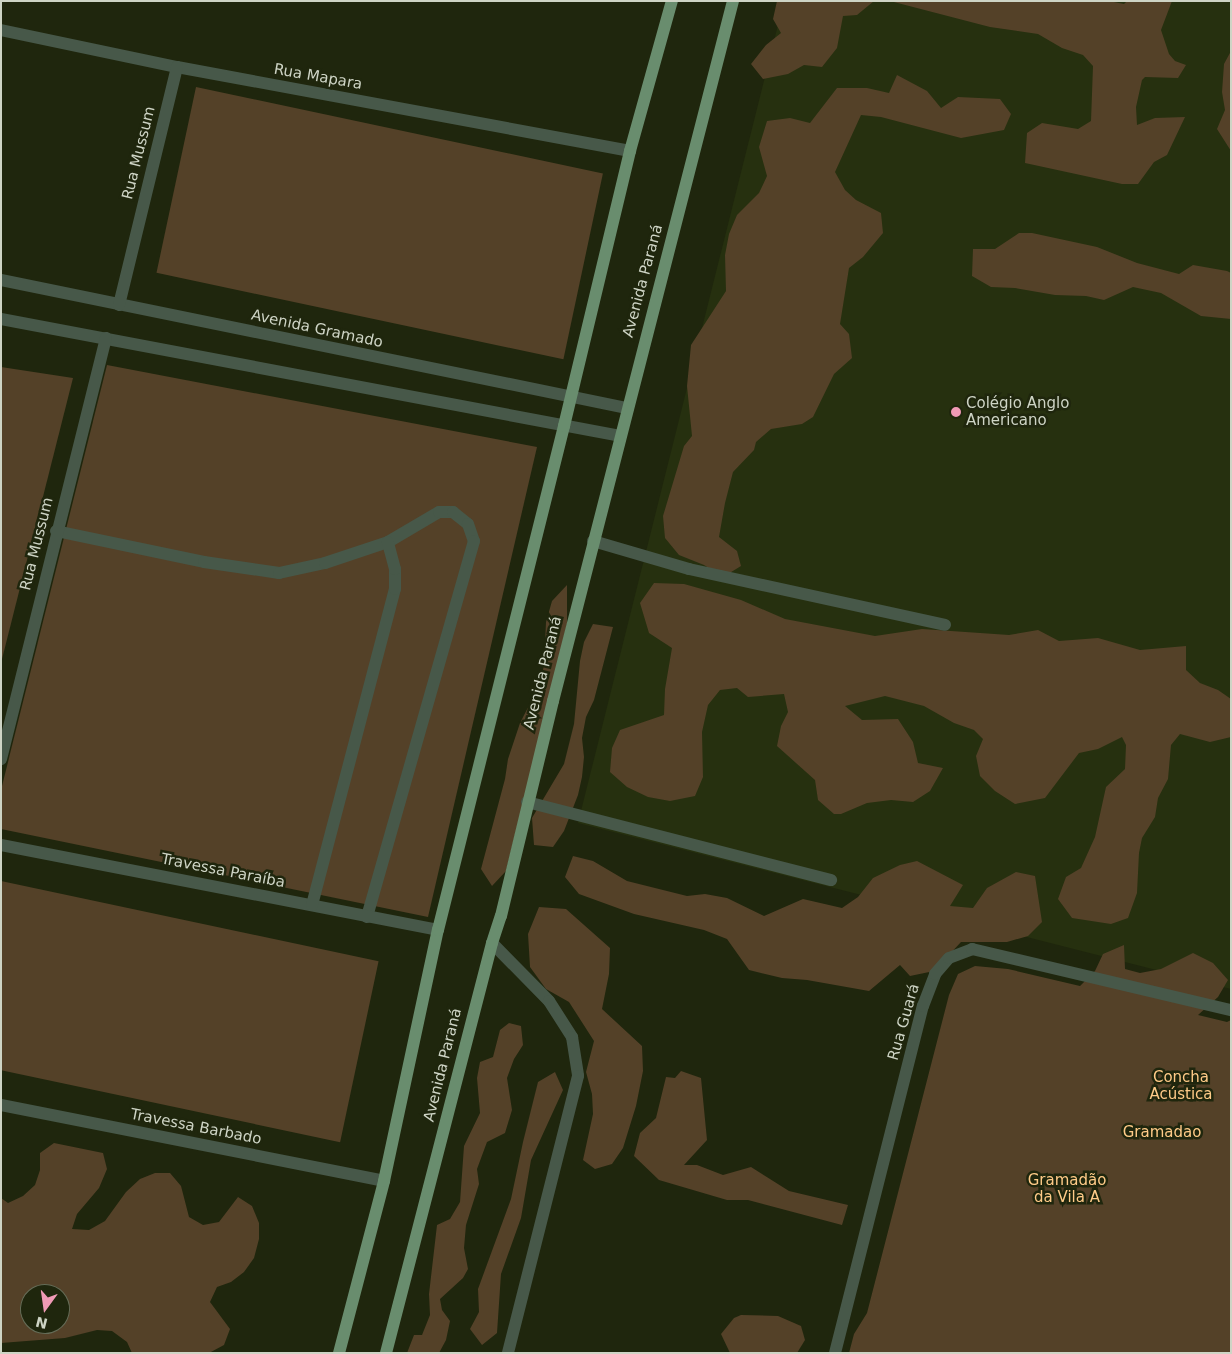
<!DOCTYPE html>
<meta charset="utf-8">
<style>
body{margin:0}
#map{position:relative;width:1232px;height:1354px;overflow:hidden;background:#1f260d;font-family:"DejaVu Sans",sans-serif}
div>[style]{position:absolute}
.built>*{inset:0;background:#26300f}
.green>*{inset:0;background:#544128;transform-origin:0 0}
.minor>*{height:12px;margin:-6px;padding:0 6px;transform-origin:6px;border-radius:6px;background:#475849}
.major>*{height:12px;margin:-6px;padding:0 6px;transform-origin:6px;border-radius:6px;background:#698d6e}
.dots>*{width:14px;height:14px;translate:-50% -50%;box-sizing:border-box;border:2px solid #1f260d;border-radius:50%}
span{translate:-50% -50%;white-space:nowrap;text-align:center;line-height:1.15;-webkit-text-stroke:5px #1f260d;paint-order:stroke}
.street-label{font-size:15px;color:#ced4c5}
.poi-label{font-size:15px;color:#ced4c5}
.left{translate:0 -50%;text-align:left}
.park-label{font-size:15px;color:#ffcb88}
.frame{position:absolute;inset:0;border:2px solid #ced4c5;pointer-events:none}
.north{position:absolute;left:20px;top:1284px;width:50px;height:50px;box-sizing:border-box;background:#1f260d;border:1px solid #656c57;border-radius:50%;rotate:194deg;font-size:14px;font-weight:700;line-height:20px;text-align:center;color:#ced4c5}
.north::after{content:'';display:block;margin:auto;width:18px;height:22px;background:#f09ab6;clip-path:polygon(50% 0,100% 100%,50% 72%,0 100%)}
</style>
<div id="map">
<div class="built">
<i style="clip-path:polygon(784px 1px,1231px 1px,1231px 989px,578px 823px)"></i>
</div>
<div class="green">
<i style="clip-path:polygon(777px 1px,874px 1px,857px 15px,843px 16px,837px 48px,822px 67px,804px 65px,788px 74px,763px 79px,751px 64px,766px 45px,781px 33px,773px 19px)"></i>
<i style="clip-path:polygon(890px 1px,1109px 1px,1124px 4px,1127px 1px,1172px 1px,1161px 30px,1169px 54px,1175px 61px,1186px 65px,1178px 78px,1145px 77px,1142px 80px,1136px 107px,1137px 125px,1155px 118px,1185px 117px,1167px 155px,1154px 162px,1138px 184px,1122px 184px,1025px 163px,1027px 133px,1042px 123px,1078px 129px,1091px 121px,1093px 66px,1083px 55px,1062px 48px,1038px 34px,990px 27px)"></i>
<i style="clip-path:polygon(1231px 51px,1231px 151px,1217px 129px,1225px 110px,1222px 92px,1224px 64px)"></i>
<i style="clip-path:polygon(897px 75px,927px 91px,941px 108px,958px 97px,1000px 99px,1011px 114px,1004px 130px,961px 138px,881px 117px,861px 115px,835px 172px,845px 190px,856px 200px,881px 213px,883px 233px,863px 257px,849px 268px,840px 324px,849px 334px,852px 358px,834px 374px,813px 417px,802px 424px,771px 429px,756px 442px,754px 450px,733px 472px,725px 503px,719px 537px,737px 551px,741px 566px,723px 577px,704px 565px,679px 555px,665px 538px,663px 516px,684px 446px,692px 436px,687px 386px,691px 345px,726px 291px,725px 255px,729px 234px,737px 215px,759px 193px,767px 176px,759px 147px,767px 121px,790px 118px,810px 123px,837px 88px,867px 88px,889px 93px)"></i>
<i style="left:196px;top:87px;width:416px;height:190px;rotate:12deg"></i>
<i style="clip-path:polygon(1019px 233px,1032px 233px,1097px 247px,1137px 263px,1179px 274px,1193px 265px,1227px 271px,1231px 273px,1231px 319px,1201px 316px,1161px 293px,1133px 287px,1104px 300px,1086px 296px,1055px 295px,1015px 288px,991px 287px,972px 276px,973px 249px,995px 249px)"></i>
<i style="clip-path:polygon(107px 365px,537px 447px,428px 917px,1px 829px,1px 790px)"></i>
<i style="clip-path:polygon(1px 367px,73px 378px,1px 663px)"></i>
<i style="clip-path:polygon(654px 583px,684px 584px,741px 600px,785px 619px,875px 636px,922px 629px,1009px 635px,1038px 630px,1059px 641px,1098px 638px,1140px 650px,1186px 646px,1186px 670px,1200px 683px,1218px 690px,1231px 699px,1231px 737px,1210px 742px,1180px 734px,1171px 745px,1168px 779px,1158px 798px,1155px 817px,1142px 838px,1139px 853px,1137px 893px,1128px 918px,1111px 924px,1072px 918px,1058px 899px,1066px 877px,1081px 868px,1095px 837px,1106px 787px,1125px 769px,1126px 745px,1122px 737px,1098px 749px,1079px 753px,1045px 798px,1015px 804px,995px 791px,980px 776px,976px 756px,983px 739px,974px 730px,954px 723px,924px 706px,885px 696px,845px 706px,862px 720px,898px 719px,913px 742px,918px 763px,943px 768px,930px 791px,913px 802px,891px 800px,867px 803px,841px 814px,834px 814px,818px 800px,815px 780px,777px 746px,781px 726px,788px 712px,784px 694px,748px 697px,737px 688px,720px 690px,708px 705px,702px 732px,703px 777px,695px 796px,670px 801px,648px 797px,627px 787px,610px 772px,612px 748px,620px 730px,664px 715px,665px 689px,672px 648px,649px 633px,640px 603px)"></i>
<i style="clip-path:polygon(567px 585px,567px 624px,506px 871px,492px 886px,481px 869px,505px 779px,508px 759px,520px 723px,540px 684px,544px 665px,546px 622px,552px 601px)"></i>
<i style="clip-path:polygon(593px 624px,613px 627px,594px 700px,586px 717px,582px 738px,584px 757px,582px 777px,578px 795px,564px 831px,553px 847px,534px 845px,532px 818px,564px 764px,574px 724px,580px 661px,584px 642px)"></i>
<i style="clip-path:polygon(573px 856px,593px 861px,627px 881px,687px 896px,705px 894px,727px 898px,764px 916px,803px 899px,842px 908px,858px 897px,873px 878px,900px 865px,917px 861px,963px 885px,950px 906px,973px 908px,987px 888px,1016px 872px,1035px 876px,1042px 922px,1028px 936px,1007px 942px,961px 942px,934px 971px,910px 976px,900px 965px,869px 991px,807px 980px,782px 978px,749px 970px,727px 939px,704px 930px,634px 914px,579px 894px,565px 877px)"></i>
<i style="left:1px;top:881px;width:386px;height:185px;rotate:12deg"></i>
<i style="clip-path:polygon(539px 907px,566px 909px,610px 948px,609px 974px,602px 1009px,642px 1046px,643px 1071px,636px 1106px,623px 1148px,612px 1164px,595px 1169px,583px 1160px,593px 1114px,592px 1094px,586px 1072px,594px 1041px,569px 1002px,546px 989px,530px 967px,528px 934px)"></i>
<i style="clip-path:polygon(1124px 945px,1125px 969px,1140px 973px,1161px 969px,1193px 953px,1213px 963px,1228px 980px,1218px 997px,1198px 1015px,1227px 1022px,1231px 1020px,1231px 1353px,849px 1353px,854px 1334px,867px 1313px,949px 995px,958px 974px,975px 966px,1008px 969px,1080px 986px,1095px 971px,1103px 954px)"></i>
<i style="clip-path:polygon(509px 1023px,521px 1026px,523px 1045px,514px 1059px,507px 1078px,512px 1110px,505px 1133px,487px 1142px,477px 1169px,479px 1184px,466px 1225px,464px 1248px,468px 1269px,463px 1278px,440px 1299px,442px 1310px,450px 1321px,446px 1340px,439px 1353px,407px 1353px,414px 1335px,422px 1335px,430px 1315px,429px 1294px,437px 1225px,450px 1219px,460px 1202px,464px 1146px,480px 1113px,477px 1078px,480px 1062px,493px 1057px,500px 1030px)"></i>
<i style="clip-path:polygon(681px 1071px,701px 1078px,707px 1140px,684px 1165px,697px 1165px,723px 1175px,751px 1167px,789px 1191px,848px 1205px,842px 1225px,748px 1200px,727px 1200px,659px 1180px,634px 1156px,640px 1133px,656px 1118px,666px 1077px,675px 1078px)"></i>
<i style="clip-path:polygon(555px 1072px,563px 1090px,531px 1160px,521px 1218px,501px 1274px,497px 1333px,482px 1345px,470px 1329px,479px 1312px,478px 1289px,511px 1199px,523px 1142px,538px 1082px)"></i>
<i style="clip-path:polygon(evenodd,54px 1143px,103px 1153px,107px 1169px,99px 1188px,77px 1214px,72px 1229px,89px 1230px,105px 1221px,126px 1192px,140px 1179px,155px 1173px,170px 1173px,181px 1186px,189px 1217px,203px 1225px,219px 1222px,238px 1197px,252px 1206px,259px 1223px,259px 1239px,254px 1258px,244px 1272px,231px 1282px,217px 1287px,210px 1302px,230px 1329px,224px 1345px,209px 1353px,132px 1353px,127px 1342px,112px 1331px,97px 1330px,65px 1338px,1px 1343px,1px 1198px,8px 1203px,23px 1196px,35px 1185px,40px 1170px,40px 1153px,54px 1143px,30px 1294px,60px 1294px,60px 1324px,30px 1324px,30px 1294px)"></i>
<i style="clip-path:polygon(741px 1315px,778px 1316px,801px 1326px,805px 1340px,797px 1353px,730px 1353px,721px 1334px,734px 1318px)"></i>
</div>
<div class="minor">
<i style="left:1px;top:30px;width:180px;rotate:11.9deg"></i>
<i style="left:177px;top:67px;width:461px;rotate:10.5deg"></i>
<i style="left:1px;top:280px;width:639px;rotate:11.56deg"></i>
<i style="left:119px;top:305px;width:245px;rotate:-76.3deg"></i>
<i style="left:1px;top:319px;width:630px;rotate:10.7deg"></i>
<i style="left:56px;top:531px;width:151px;rotate:11.8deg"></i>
<i style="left:204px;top:562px;width:76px;rotate:8.3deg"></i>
<i style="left:279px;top:573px;width:47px;rotate:-12.3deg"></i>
<i style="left:325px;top:563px;width:66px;rotate:-18.4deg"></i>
<i style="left:388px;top:542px;width:59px;rotate:-30.5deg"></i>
<i style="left:439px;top:512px;width:14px"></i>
<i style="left:453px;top:512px;width:19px;rotate:39deg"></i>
<i style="left:468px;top:524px;width:18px;rotate:71deg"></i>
<i style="left:474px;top:541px;width:391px;rotate:105.9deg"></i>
<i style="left:593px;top:541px;width:100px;rotate:16.3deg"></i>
<i style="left:689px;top:569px;width:262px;rotate:12.3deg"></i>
<i style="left:1px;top:759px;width:434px;rotate:-76deg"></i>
<i style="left:527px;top:802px;width:314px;rotate:14.4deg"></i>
<i style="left:1px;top:845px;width:445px;rotate:11deg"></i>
<i style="left:312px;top:905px;width:327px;rotate:-75.3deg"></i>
<i style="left:395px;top:589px;width:20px;rotate:-90deg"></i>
<i style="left:395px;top:569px;width:28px;rotate:-105deg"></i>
<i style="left:492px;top:943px;width:81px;rotate:45.5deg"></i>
<i style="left:549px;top:1001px;width:43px;rotate:57.4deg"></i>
<i style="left:572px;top:1037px;width:39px;rotate:81deg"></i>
<i style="left:578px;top:1076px;width:286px;rotate:104.2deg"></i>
<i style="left:1px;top:1105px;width:390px;rotate:11.2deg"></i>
<i style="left:835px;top:1353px;width:358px;rotate:-75.8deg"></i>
<i style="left:923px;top:1006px;width:34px;rotate:-69deg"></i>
<i style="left:935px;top:974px;width:21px;rotate:-49deg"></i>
<i style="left:949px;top:958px;width:25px;rotate:-21deg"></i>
<i style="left:972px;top:949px;width:266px;rotate:13.3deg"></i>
</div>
<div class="major">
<i style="left:339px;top:1353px;width:178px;rotate:-75.3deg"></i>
<i style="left:384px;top:1181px;width:257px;rotate:-77.9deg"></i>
<i style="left:438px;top:930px;width:520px;rotate:-75.96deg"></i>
<i style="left:564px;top:426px;width:283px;rotate:-76.5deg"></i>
<i style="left:630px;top:151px;width:156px;rotate:-74.4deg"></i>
<i style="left:386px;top:1353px;width:423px;rotate:-75.5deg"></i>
<i style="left:492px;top:943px;width:28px;rotate:-72deg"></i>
<i style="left:501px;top:916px;width:221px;rotate:-76.4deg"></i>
<i style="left:553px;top:701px;width:723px;rotate:-75.58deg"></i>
</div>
<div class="dots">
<i style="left:956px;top:412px;background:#f09ab6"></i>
</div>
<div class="street-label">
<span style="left:318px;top:77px;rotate:10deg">Rua Mapara</span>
<span style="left:139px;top:153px;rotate:-76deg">Rua Mussum</span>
<span style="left:643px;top:281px;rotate:-75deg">Avenida Paraná</span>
<span style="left:317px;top:329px;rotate:12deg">Avenida Gramado</span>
<span style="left:37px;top:544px;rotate:-76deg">Rua Mussum</span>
<span style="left:543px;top:673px;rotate:-76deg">Avenida Paraná</span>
<span style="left:223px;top:871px;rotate:11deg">Travessa Paraíba</span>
<span style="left:904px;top:1022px;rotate:-74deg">Rua Guará</span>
<span style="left:443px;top:1065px;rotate:-76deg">Avenida Paraná</span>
<span style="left:196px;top:1127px;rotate:11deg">Travessa Barbado</span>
</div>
<div class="poi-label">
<span class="left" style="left:966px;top:412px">Colégio Anglo<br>Americano</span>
</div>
<div class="park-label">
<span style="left:1181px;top:1086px">Concha<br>Acústica</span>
<span style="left:1162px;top:1133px">Gramadao</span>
<span style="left:1067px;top:1189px">Gramadão<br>da Vila A</span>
</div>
<div class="frame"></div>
<div class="north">N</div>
</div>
